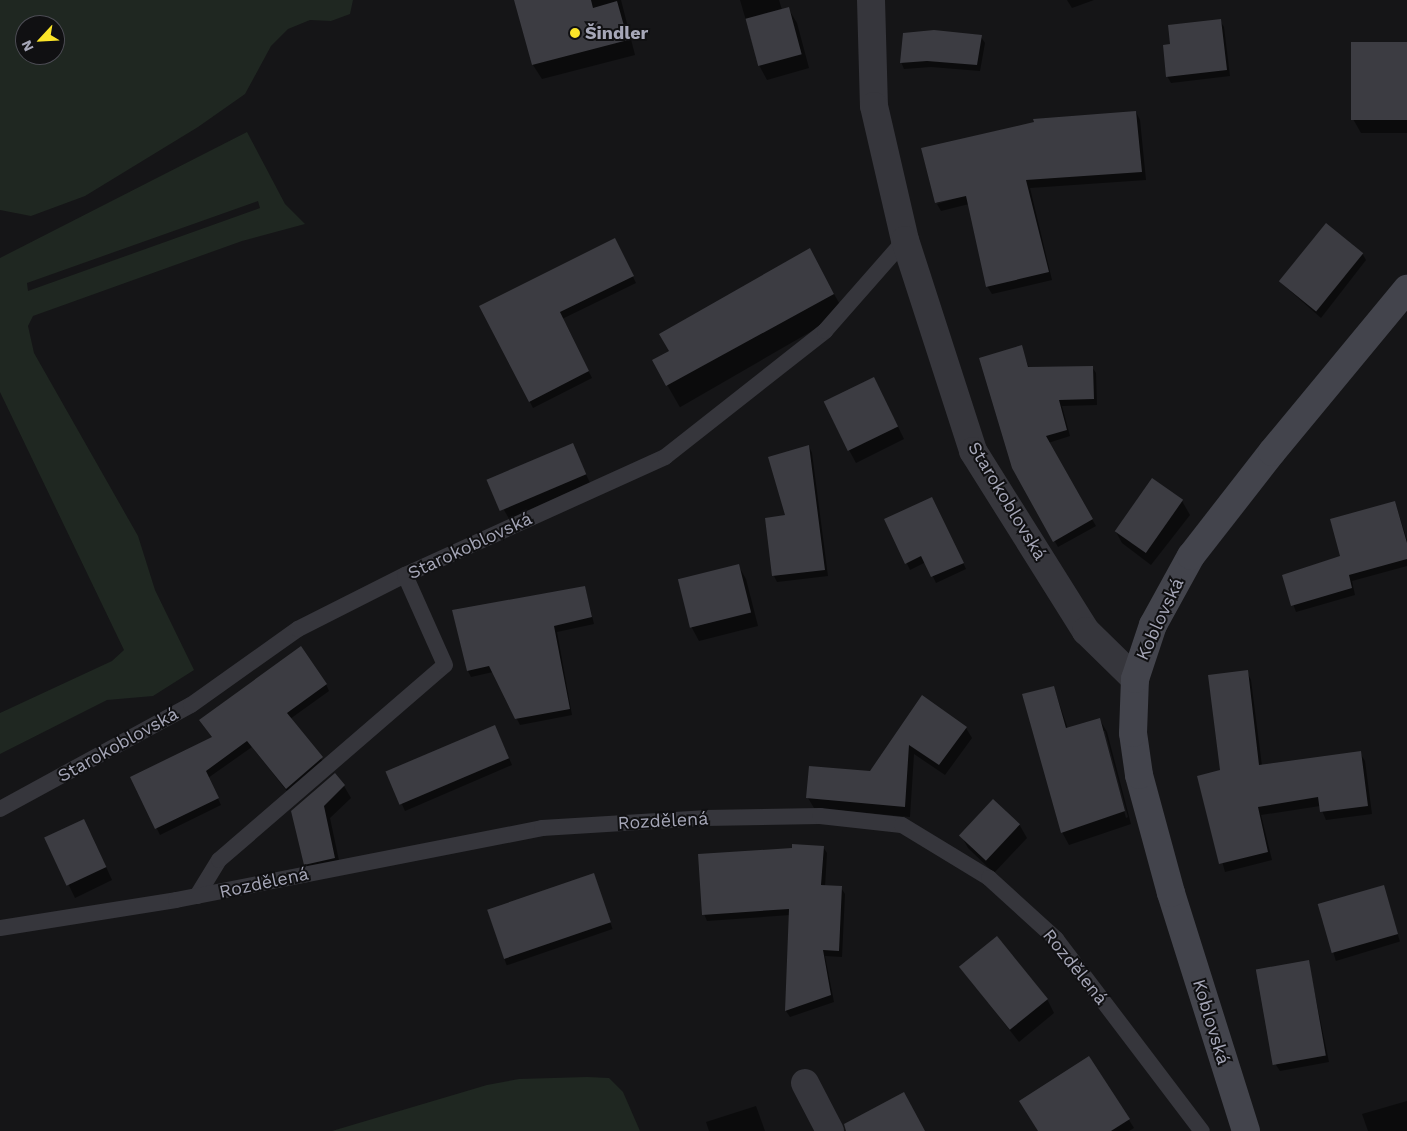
<!DOCTYPE html>
<meta charset="utf-8">
<style>
body{margin:0}
#map{position:relative;width:1407px;height:1131px;overflow:hidden;background:#151517;font-family:"Work Sans",sans-serif}
div>[style]{position:absolute}
.green>*{inset:0;background:#1f2721}
.shadow>*{inset:0;background:#0007;transform-origin:0 0}
.building>*{inset:0;background:#3c3c42;transform-origin:0 0}
.lane>*{height:16px;margin:-8px;padding:0 8px;transform-origin:8px;border-radius:8px;background:#36363c}
.street>*{height:28px;margin:-14px;padding:0 14px;transform-origin:14px;border-radius:14px;background:#36363c}
.secondary>*{height:28px;margin:-14px;padding:0 14px;transform-origin:14px;border-radius:14px;background:#43444c}
.dots>*{width:14px;height:14px;translate:-50% -50%;box-sizing:border-box;border:2px solid #101012;border-radius:50%}
span{translate:-50% -50%;white-space:nowrap;text-align:center;line-height:1.15;-webkit-text-stroke:4px #101012;paint-order:stroke}
.poi-label{font-size:18px;color:#a6a7b8;font-weight:700}
.left{translate:0 -50%;text-align:left}
.street-label{font-size:18px;color:#a6a7b8}
.north{position:absolute;left:15px;top:15px;width:50px;height:50px;box-sizing:border-box;background:#101012;border:1px solid #4c4c54;border-radius:50%;rotate:245deg;font-size:14px;font-weight:700;line-height:20px;text-align:center;color:#a6a7b8}
.north::after{content:'';display:block;margin:auto;width:18px;height:22px;background:#fbe529;clip-path:polygon(50% 0,100% 100%,50% 72%,0 100%)}
</style>
<div id="map">
<div class="green">
<i style="clip-path:polygon(evenodd,0 0,353px 0,350px 14px,331px 21px,310px 20px,288px 29px,271px 46px,245px 94px,198px 127px,85px 196px,31px 216px,0 210px,0 0,25px 25px,55px 25px,55px 55px,25px 55px,25px 25px)"></i>
<i style="clip-path:polygon(evenodd,247px 132px,285px 204px,305px 224px,242px 241px,33px 316px,28px 326px,34px 353px,138px 536px,155px 590px,194px 670px,153px 696px,107px 700px,0 754px,0 713px,112px 661px,124px 650px,0 392px,0 258px,247px 132px,258px 201px,260px 208px,28px 291px,27px 283px,258px 201px)"></i>
<i style="clip-path:polygon(587px 1077px,609px 1078px,623px 1092px,640px 1131px,332px 1131px,487px 1085px,519px 1079px)"></i>
</div>
<div class="shadow">
<i style="clip-path:polygon(516px 0,621px 0,635px 55px,542px 79px,533px 65px)"></i>
<i style="clip-path:polygon(740px 0,779px 0,782px 10px,788px 8px,797px 23px,809px 68px,767px 80px,759px 65px)"></i>
<i style="clip-path:polygon(1067px 0,1094px 0,1072px 8px)"></i>
<i style="clip-path:polygon(1220px 21px,1224px 27px,1230px 76px,1171px 83px,1167px 76px,1172px 45px)"></i>
<i style="clip-path:polygon(981px 37px,985px 43px,980px 71px,931px 67px,904px 69px,901px 62px)"></i>
<i style="clip-path:polygon(1407px 43px,1407px 133px,1361px 133px,1353px 119px)"></i>
<i style="clip-path:polygon(1136px 112px,1140px 120px,1146px 180px,1030px 188px,1052px 280px,992px 294px,987px 286px,969px 204px,941px 211px,937px 204px,972px 193px,937px 203px,923px 149px)"></i>
<i style="clip-path:polygon(618px 246px,636px 283px,562px 319px,592px 378px,533px 408px,481px 306px)"></i>
<i style="clip-path:polygon(1362px 253px,1366px 260px,1321px 318px,1279px 281px)"></i>
<i style="left:819px;top:268px;width:51px;height:190px;rotate:60deg"></i>
<i style="clip-path:polygon(1021px 347px,1029px 368px,1092px 367px,1096px 373px,1097px 405px,1062px 406px,1070px 436px,1048px 443px,1096px 526px,1058px 547px,1013px 467px)"></i>
<i style="clip-path:polygon(881px 392px,904px 439px,856px 463px,849px 450px)"></i>
<i style="clip-path:polygon(572px 445px,592px 487px,512px 524px,504px 510px)"></i>
<i style="clip-path:polygon(809px 446px,812px 453px,828px 576px,777px 582px,774px 576px,767px 519px,787px 516px)"></i>
<i style="clip-path:polygon(1182px 501px,1190px 515px,1151px 565px,1122px 543px,1115px 530px)"></i>
<i style="clip-path:polygon(1395px 502px,1407px 540px,1407px 566px,1352px 581px,1355px 595px,1296px 612px,1283px 576px,1341px 557px)"></i>
<i style="clip-path:polygon(935px 504px,966px 569px,936px 583px,926px 562px,910px 570px,886px 519px)"></i>
<i style="clip-path:polygon(738px 565px,746px 579px,758px 626px,699px 641px,692px 628px,679px 580px)"></i>
<i style="clip-path:polygon(585px 588px,594px 624px,557px 632px,572px 715px,520px 725px,493px 672px,471px 677px,468px 671px)"></i>
<i style="clip-path:polygon(1247px 672px,1251px 680px,1262px 766px,1360px 753px,1365px 761px,1372px 814px,1326px 820px,1320px 806px,1261px 815px,1272px 860px,1225px 872px,1199px 776px,1221px 771px)"></i>
<i style="clip-path:polygon(326px 684px,329px 691px,290px 719px,325px 764px,290px 795px,252px 747px,208px 778px,221px 805px,160px 835px,132px 778px)"></i>
<i style="clip-path:polygon(evenodd,1054px 688px,1068px 729px,1100px 720px,1107px 732px,1131px 824px,1069px 845px,1062px 832px,1054px 688px,1103px 731px,1105px 731px,1128px 817px,1126px 818px,1103px 731px)"></i>
<i style="clip-path:polygon(922px 697px,966px 728px,972px 738px,945px 775px,914px 754px,910px 817px,814px 808px,808px 798px,870px 772px)"></i>
<i style="clip-path:polygon(498px 733px,512px 765px,405px 811px,388px 773px)"></i>
<i style="clip-path:polygon(344px 786px,351px 798px,330px 818px,341px 870px,312px 876px,306px 864px,293px 811px)"></i>
<i style="clip-path:polygon(1019px 824px,1027px 838px,994px 873px,968px 848px,961px 835px)"></i>
<i style="clip-path:polygon(91px 834px,112px 880px,75px 898px,46px 838px)"></i>
<i style="clip-path:polygon(823px 847px,827px 853px,825px 887px,841px 888px,845px 894px,842px 957px,825px 956px,834px 1002px,790px 1017px,786px 1011px,790px 915px,707px 921px,704px 914px)"></i>
<i style="left:594px;top:875px;width:57px;height:112px;rotate:71deg"></i>
<i style="left:1383px;top:886px;width:58px;height:67px;rotate:73deg"></i>
<i style="clip-path:polygon(1308px 961px,1329px 1062px,1280px 1071px,1276px 1065px)"></i>
<i style="clip-path:polygon(960px 967px,1047px 999px,1054px 1013px,1019px 1042px)"></i>
<i style="clip-path:polygon(1407px 1101px,1407px 1131px,1368px 1131px,1362px 1114px)"></i>
<i style="clip-path:polygon(756px 1106px,765px 1131px,709px 1131px,706px 1122px)"></i>
<i style="clip-path:polygon(1129px 1120px,1134px 1128px,1129px 1131px,1039px 1131px)"></i>
</div>
<div class="building">
<i style="clip-path:polygon(514px 0,591px 0,593px 8px,617px 1px,628px 40px,532px 65px)"></i>
<i style="left:789px;top:7px;width:49px;height:45px;rotate:75deg"></i>
<i style="clip-path:polygon(1221px 19px,1227px 70px,1166px 77px,1163px 45px,1170px 44px,1168px 25px)"></i>
<i style="clip-path:polygon(934px 30px,982px 35px,977px 65px,927px 61px,900px 63px,903px 33px)"></i>
<i style="left:1351px;top:42px;width:56px;height:78px"></i>
<i style="clip-path:polygon(1136px 111px,1142px 172px,1026px 180px,1049px 272px,986px 287px,966px 196px,935px 203px,921px 148px,1034px 122px,1033px 119px)"></i>
<i style="left:1326px;top:223px;width:48px;height:75px;rotate:39deg"></i>
<i style="clip-path:polygon(615px 238px,634px 276px,560px 312px,589px 371px,529px 402px,479px 306px)"></i>
<i style="clip-path:polygon(810px 248px,834px 294px,666px 386px,652px 360px,669px 351px,659px 334px)"></i>
<i style="clip-path:polygon(1022px 345px,1028px 367px,1093px 366px,1094px 399px,1059px 400px,1067px 430px,1046px 436px,1093px 519px,1053px 542px,1012px 468px,979px 358px)"></i>
<i style="left:874px;top:377px;width:55px;height:56px;rotate:64deg"></i>
<i style="left:573px;top:443px;width:34px;height:94px;rotate:67deg"></i>
<i style="clip-path:polygon(809px 445px,825px 570px,772px 576px,765px 518px,785px 515px,768px 457px)"></i>
<i style="left:1152px;top:478px;width:38px;height:65px;rotate:35deg"></i>
<i style="clip-path:polygon(932px 497px,964px 563px,931px 577px,921px 556px,905px 564px,884px 519px)"></i>
<i style="clip-path:polygon(1395px 501px,1407px 543px,1407px 559px,1349px 575px,1352px 588px,1291px 606px,1282px 575px,1340px 556px,1330px 519px)"></i>
<i style="left:739px;top:564px;width:50px;height:63px;rotate:76deg"></i>
<i style="clip-path:polygon(585px 586px,592px 617px,554px 626px,570px 709px,515px 719px,489px 666px,467px 671px,452px 610px)"></i>
<i style="clip-path:polygon(301px 646px,327px 684px,287px 713px,323px 757px,286px 789px,247px 741px,206px 771px,219px 798px,155px 829px,130px 777px,212px 737px,199px 720px)"></i>
<i style="clip-path:polygon(1248px 670px,1259px 765px,1361px 751px,1368px 806px,1320px 812px,1318px 797px,1258px 807px,1268px 852px,1219px 864px,1197px 776px,1220px 770px,1208px 675px)"></i>
<i style="clip-path:polygon(1054px 686px,1066px 728px,1100px 718px,1125px 811px,1061px 833px,1022px 694px)"></i>
<i style="clip-path:polygon(922px 695px,967px 727px,939px 765px,909px 745px,905px 807px,806px 798px,809px 766px,870px 771px)"></i>
<i style="left:495px;top:725px;width:36px;height:119px;rotate:67deg"></i>
<i style="clip-path:polygon(335px 773px,345px 785px,324px 806px,335px 858px,304px 865px,291px 811px)"></i>
<i style="left:993px;top:799px;width:37px;height:50px;rotate:43deg"></i>
<i style="left:84px;top:819px;width:53px;height:44px;rotate:65deg"></i>
<i style="clip-path:polygon(792px 844px,824px 846px,821px 885px,842px 886px,839px 951px,823px 950px,831px 995px,785px 1011px,789px 909px,702px 915px,698px 854px,792px 848px)"></i>
<i style="left:594px;top:873px;width:52px;height:113px;rotate:71deg"></i>
<i style="left:1384px;top:885px;width:51px;height:69px;rotate:74deg"></i>
<i style="left:997px;top:936px;width:81px;height:49px;rotate:51deg"></i>
<i style="left:1309px;top:960px;width:97px;height:54px;rotate:80deg"></i>
<i style="clip-path:polygon(1089px 1056px,1130px 1119px,1111px 1131px,1038px 1131px,1019px 1101px)"></i>
<i style="clip-path:polygon(904px 1092px,925px 1131px,846px 1131px,844px 1124px)"></i>
</div>
<div class="lane">
<i style="left:0;top:809px;width:217px;rotate:-28.6deg"></i>
<i style="left:191px;top:705px;width:131px;rotate:-35.4deg"></i>
<i style="left:298px;top:629px;width:120px;rotate:-26.8deg"></i>
<i style="left:405px;top:575px;width:286px;rotate:-24.4deg"></i>
<i style="left:665px;top:457px;width:204px;rotate:-38.2deg"></i>
<i style="left:825px;top:331px;width:121px;rotate:-48.7deg"></i>
<i style="left:197px;top:896px;width:42px;rotate:-58.6deg"></i>
<i style="left:219px;top:860px;width:298px;rotate:-40.8deg"></i>
<i style="left:445px;top:665px;width:98px;rotate:-114deg"></i>
<i style="left:0;top:928px;width:178px;rotate:-9deg"></i>
<i style="left:176px;top:900px;width:373px;rotate:-11.1deg"></i>
<i style="left:542px;top:828px;width:162px;rotate:-3.5deg"></i>
<i style="left:704px;top:818px;width:116px;rotate:-1deg"></i>
<i style="left:820px;top:816px;width:82px;rotate:6.3deg"></i>
<i style="left:902px;top:825px;width:102px;rotate:31.3deg"></i>
<i style="left:989px;top:878px;width:91px;rotate:42.3deg"></i>
<i style="left:1056px;top:939px;width:241px;rotate:52.8deg"></i>
</div>
<div class="street">
<i style="left:871px;top:0;width:106px;rotate:88.4deg"></i>
<i style="left:874px;top:106px;width:138px;rotate:77deg"></i>
<i style="left:905px;top:240px;width:222px;rotate:72.1deg"></i>
<i style="left:973px;top:451px;width:213px;rotate:57.9deg"></i>
<i style="left:1086px;top:631px;width:69px;rotate:44.4deg"></i>
<i style="left:805px;top:1083px;width:54px;rotate:62.5deg"></i>
</div>
<div class="secondary">
<i style="left:1246px;top:1131px;width:250px;rotate:-107.5deg"></i>
<i style="left:1171px;top:893px;width:122px;rotate:-105.2deg"></i>
<i style="left:1139px;top:775px;width:42px;rotate:-98.1deg"></i>
<i style="left:1133px;top:733px;width:54px;rotate:-87.9deg"></i>
<i style="left:1135px;top:679px;width:57px;rotate:-71.6deg"></i>
<i style="left:1153px;top:625px;width:79px;rotate:-61.2deg"></i>
<i style="left:1191px;top:556px;width:132px;rotate:-52.1deg"></i>
<i style="left:1272px;top:452px;width:212px;rotate:-50.4deg"></i>
</div>
<div class="dots">
<i style="left:575px;top:33px;background:#fbe529"></i>
</div>
<div class="poi-label">
<span class="left" style="left:585px;top:33px">Šindler</span>
</div>
<div class="street-label">
<span style="left:1007px;top:501px;rotate:59deg">Starokoblovská</span>
<span style="left:470px;top:546px;rotate:-25deg">Starokoblovská</span>
<span style="left:1160px;top:619px;rotate:-65deg">Koblovská</span>
<span style="left:118px;top:745px;rotate:-29deg">Starokoblovská</span>
<span style="left:663px;top:821px;rotate:-3deg">Rozdělená</span>
<span style="left:264px;top:883px;rotate:-12deg">Rozdělená</span>
<span style="left:1075px;top:967px;rotate:51deg">Rozdělená</span>
<span style="left:1211px;top:1022px;rotate:73deg">Koblovská</span>
</div>
<div class="north">N</div>
</div>
